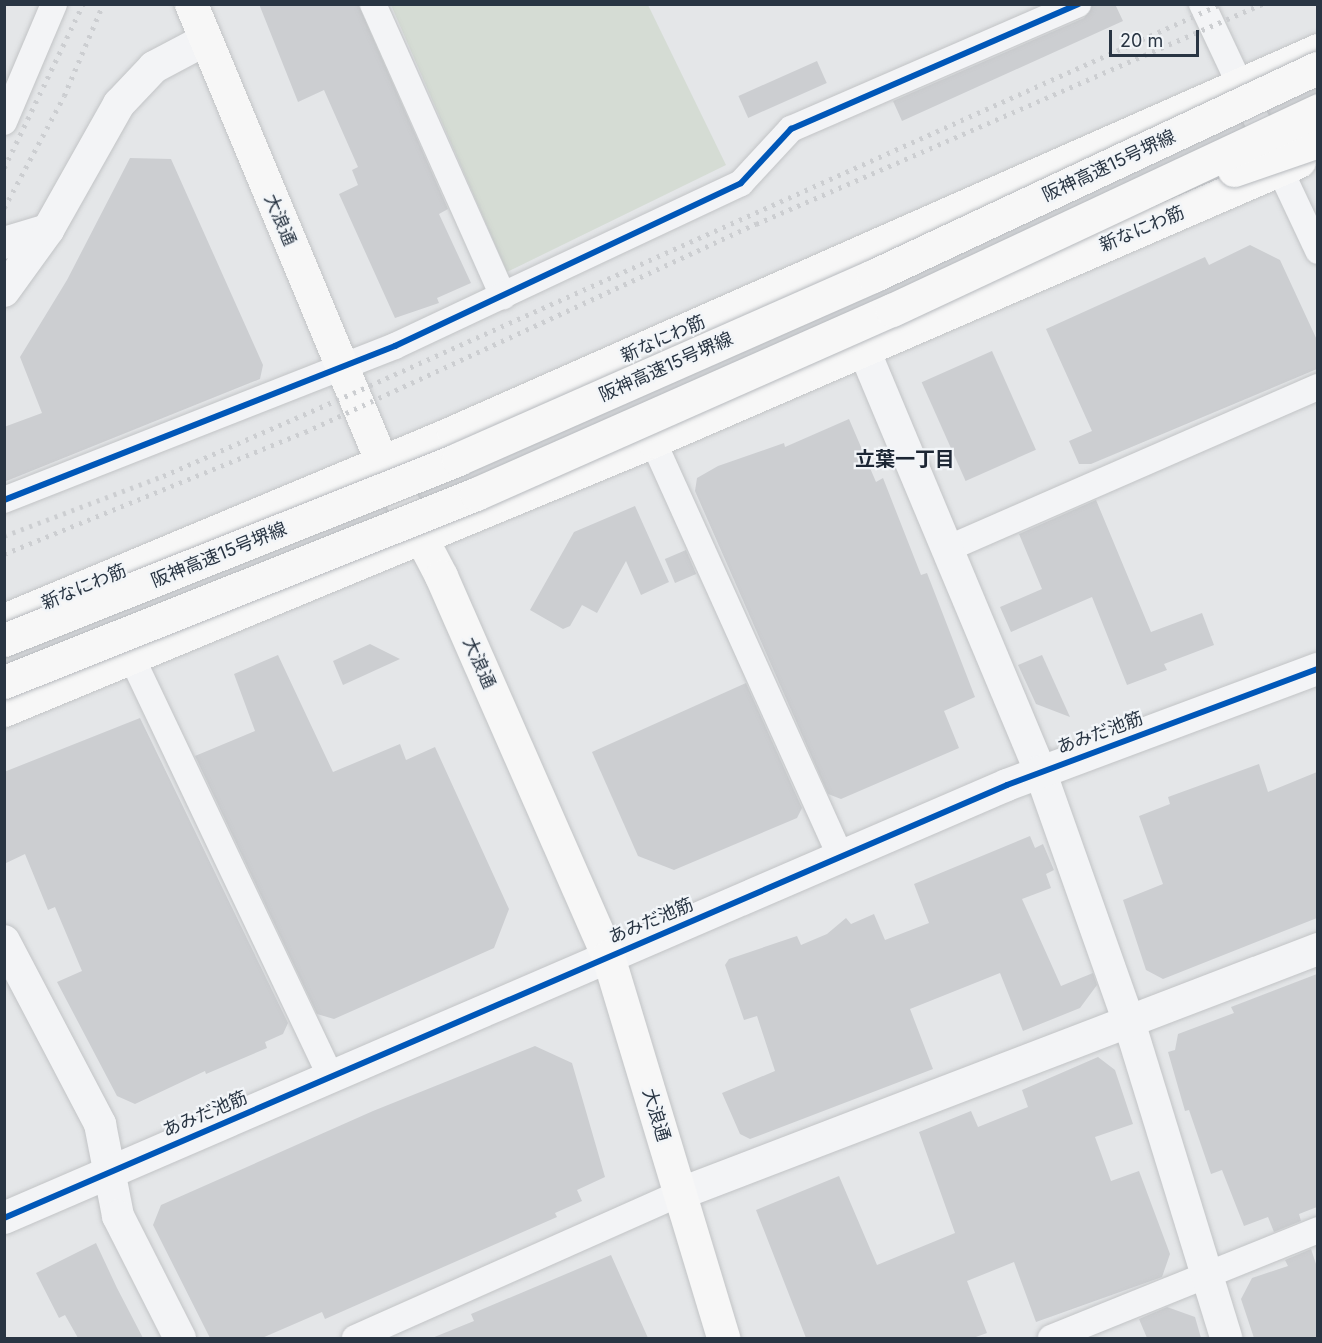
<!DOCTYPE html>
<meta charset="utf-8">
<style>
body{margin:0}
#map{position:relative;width:1322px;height:1343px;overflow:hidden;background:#e4e6e8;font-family:Inter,"Noto Sans JP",sans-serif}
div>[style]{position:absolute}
.green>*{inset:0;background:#d5dcd4}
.building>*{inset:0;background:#ccced1;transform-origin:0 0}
.roads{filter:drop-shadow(0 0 2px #c2c4c6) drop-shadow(0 0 2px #c2c4c6)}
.minor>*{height:26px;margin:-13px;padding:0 13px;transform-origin:13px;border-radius:13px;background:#f3f4f6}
.tertiary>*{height:32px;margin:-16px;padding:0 16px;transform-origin:16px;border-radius:16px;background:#f3f4f6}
.primary>*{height:33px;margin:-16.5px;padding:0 16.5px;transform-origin:16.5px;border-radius:16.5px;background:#f7f7f7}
.rail>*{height:4.5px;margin-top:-2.25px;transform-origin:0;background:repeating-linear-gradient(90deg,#ccced1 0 3px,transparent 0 9px)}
.bridges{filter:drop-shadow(0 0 2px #b6b9bd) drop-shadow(0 0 2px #b6b9bd)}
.motorway-bridge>*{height:33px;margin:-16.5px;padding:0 16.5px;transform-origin:16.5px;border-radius:16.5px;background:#f7f7f7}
.cycleway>*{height:6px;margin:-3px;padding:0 3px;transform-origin:3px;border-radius:3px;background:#0057b8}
span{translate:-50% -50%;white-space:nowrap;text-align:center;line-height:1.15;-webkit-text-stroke:4.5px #f2f5f8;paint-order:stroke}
.street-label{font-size:18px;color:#293543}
.neighbourhood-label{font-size:20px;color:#1c2634;font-weight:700}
.frame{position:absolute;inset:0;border:6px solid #293543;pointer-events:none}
.scale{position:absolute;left:1109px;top:30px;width:90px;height:27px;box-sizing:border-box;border:3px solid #293543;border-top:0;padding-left:8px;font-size:18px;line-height:21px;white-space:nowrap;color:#293543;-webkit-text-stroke:4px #f2f5f8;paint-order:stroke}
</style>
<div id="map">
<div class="green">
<i style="clip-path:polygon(391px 5px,648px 5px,726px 165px,507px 272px)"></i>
</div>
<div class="building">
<i style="clip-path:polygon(259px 4px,358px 4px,448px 209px,439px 214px,471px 283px,437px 298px,439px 303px,395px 318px,339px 194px,358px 185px,352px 170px,358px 167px,324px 90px,298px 102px)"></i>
<i style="clip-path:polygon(1093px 4px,1115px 4px,1123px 21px,902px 121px,893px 101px,1084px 18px)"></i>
<i style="left:817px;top:61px;width:24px;height:86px;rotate:66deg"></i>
<i style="clip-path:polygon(130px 158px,171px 159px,263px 365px,260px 379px,4px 482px,4px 427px,42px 413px,20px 357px,67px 280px)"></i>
<i style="clip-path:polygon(1250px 245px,1280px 260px,1317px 340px,1317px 369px,1091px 464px,1079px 464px,1069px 441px,1092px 431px,1046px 329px,1205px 257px,1209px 265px)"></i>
<i style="left:992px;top:351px;width:108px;height:77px;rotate:66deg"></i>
<i style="clip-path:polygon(849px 419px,876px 482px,883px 478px,921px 575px,927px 573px,975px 697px,944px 711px,959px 748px,841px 799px,828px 794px,695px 491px,697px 478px,718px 466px,784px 443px,785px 447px)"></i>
<i style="clip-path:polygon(1096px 500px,1151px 632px,1202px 613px,1214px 645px,1164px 664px,1167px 670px,1127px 685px,1092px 597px,1011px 632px,1000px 607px,1042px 589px,1019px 534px)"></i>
<i style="clip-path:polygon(635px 506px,669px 582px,641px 595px,626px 561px,597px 613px,582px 605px,570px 626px,563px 629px,530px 610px,574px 532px)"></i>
<i style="left:686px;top:550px;width:26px;height:23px;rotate:67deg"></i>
<i style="clip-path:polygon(370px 644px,400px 659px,343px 685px,333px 661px)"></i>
<i style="clip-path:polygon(278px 655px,333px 772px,400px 744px,406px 760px,435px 747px,509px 909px,494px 948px,334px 1019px,317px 1014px,195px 756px,255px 731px,234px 674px)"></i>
<i style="clip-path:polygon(1042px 655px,1070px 717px,1036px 704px,1018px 665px)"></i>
<i style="clip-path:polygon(746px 683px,802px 808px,797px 818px,674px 870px,638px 856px,592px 752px)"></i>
<i style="clip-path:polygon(140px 718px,288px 1023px,283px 1034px,265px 1042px,267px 1048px,206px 1074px,205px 1071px,135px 1104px,117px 1096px,57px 982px,82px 971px,55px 907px,48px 910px,25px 854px,4px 864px,4px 772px)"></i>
<i style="clip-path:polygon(1259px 764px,1268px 792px,1317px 772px,1317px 918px,1163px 979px,1146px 970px,1123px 900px,1163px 884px,1139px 816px,1170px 804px,1168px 797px)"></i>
<i style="clip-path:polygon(1030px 836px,1035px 848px,1043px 844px,1054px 870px,1046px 874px,1051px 888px,1022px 899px,1061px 986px,1093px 973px,1097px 985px,1080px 1008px,1023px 1031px,1000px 973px,910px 1009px,933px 1069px,750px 1139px,740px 1134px,722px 1093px,775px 1071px,757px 1016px,744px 1020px,725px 965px,729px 959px,797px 936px,801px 945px,827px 934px,846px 918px,851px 924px,874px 914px,885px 940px,929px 923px,914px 884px)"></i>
<i style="clip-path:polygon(1317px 974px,1317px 1207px,1299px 1214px,1301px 1221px,1274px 1232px,1268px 1217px,1244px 1226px,1222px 1170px,1211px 1174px,1189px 1110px,1185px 1111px,1168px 1052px,1175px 1050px,1178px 1034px,1234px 1013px,1231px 1007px)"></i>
<i style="clip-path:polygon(535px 1046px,572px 1063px,605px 1177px,577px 1190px,582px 1201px,555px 1213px,557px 1217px,325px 1319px,322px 1312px,262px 1338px,210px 1338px,153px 1225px,161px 1205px,373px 1111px)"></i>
<i style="clip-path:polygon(1098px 1057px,1115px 1070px,1133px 1124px,1095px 1137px,1111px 1181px,1139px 1171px,1170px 1254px,1162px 1277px,1036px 1322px,1014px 1262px,967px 1281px,987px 1333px,973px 1338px,806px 1338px,756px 1210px,839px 1176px,877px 1265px,955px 1233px,919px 1132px,971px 1111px,978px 1127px,1028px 1107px,1022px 1090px)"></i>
<i style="clip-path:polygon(96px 1243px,117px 1288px,143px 1338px,78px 1338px,65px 1315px,59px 1318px,36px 1273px)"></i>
<i style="clip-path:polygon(1311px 1249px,1317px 1267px,1317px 1338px,1254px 1338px,1241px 1299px,1252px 1278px,1288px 1266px,1285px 1260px)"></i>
<i style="clip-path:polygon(611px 1255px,648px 1338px,432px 1338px,474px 1321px,471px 1314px)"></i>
<i style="clip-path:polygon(1167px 1307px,1195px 1317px,1201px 1338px,1147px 1338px,1139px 1319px)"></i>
</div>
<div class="roads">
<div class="minor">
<i style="left:373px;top:4px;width:320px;rotate:66deg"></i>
<i style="left:1202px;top:4px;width:273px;rotate:64.8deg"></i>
<i style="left:4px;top:122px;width:128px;rotate:-67deg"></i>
<i style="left:653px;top:441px;width:455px;rotate:65.7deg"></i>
<i style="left:4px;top:500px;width:420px;rotate:-21.5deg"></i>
<i style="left:395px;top:346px;width:382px;rotate:-25.2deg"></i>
<i style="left:741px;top:183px;width:74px;rotate:-47.2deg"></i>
<i style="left:791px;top:129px;width:313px;rotate:-23.5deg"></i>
<i style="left:947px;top:549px;width:405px;rotate:-23.6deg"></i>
<i style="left:131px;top:656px;width:465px;rotate:64.6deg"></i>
<i style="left:355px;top:1338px;width:355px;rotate:-24deg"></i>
<i style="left:1051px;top:1338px;width:288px;rotate:-22deg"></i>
</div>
<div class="tertiary">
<i style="left:4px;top:243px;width:46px;rotate:-16.5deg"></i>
<i style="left:4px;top:291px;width:75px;rotate:-54.2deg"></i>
<i style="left:48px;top:230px;width:145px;rotate:-60.6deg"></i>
<i style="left:119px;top:104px;width:51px;rotate:-46.6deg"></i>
<i style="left:154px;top:67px;width:58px;rotate:-27.9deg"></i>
<i style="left:864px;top:350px;width:456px;rotate:67.3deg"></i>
<i style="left:1040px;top:771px;width:269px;rotate:70.5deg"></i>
<i style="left:1130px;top:1025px;width:327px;rotate:72.9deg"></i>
<i style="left:4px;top:941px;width:207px;rotate:62.3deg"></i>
<i style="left:100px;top:1124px;width:94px;rotate:78.9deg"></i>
<i style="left:118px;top:1216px;width:137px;rotate:63.1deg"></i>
<i style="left:679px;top:1194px;width:684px;rotate:-20.98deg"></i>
<i style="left:4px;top:1218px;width:1092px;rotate:-23.35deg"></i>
<i style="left:1007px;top:785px;width:332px;rotate:-20.5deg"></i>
</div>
<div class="primary">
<i style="left:191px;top:4px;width:497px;rotate:67.4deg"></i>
<i style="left:382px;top:463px;width:127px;rotate:62.4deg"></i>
<i style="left:441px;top:576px;width:415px;rotate:66.3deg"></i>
<i style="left:608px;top:956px;width:399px;rotate:73.2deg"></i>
<i style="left:4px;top:620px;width:487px;rotate:-22.7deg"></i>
<i style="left:453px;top:432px;width:946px;rotate:-23.83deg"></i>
<i style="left:4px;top:710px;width:703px;rotate:-22.51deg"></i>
<i style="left:653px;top:441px;width:704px;rotate:-23.43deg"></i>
</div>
</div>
<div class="rail">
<i style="left:4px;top:168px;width:182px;rotate:-64.3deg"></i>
<i style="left:4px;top:208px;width:127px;rotate:-61.8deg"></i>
<i style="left:64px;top:96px;width:100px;rotate:-67deg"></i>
<i style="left:4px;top:536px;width:170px;rotate:-20.7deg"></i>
<i style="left:163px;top:476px;width:207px;rotate:-23.6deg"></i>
<i style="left:353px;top:393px;width:951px;rotate:-24.14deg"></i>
<i style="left:4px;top:554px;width:325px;rotate:-22.1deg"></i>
<i style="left:305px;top:432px;width:497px;rotate:-24.8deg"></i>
<i style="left:756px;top:224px;width:552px;rotate:-23.5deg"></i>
</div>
<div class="bridges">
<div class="motorway-bridge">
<i style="left:1234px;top:170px;width:89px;rotate:-19deg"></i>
<i style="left:4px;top:640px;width:489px;rotate:-21.7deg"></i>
<i style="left:458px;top:459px;width:454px;rotate:-23.8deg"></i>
<i style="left:873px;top:276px;width:491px;rotate:-25.1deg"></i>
<i style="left:4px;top:682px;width:508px;rotate:-21.72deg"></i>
<i style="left:476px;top:494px;width:455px;rotate:-23.9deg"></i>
<i style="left:892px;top:310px;width:471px;rotate:-25.1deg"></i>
</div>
</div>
<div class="cycleway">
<i style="left:4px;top:500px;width:420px;rotate:-21.5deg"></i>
<i style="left:395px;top:346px;width:382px;rotate:-25.2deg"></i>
<i style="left:741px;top:183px;width:74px;rotate:-47.2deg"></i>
<i style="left:791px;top:129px;width:313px;rotate:-23.5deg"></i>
<i style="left:4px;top:1218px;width:1092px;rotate:-23.35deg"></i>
<i style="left:1007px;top:785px;width:332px;rotate:-20.5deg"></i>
</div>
<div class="street-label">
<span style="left:1109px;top:166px;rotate:-25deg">阪神高速15号堺線</span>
<span style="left:280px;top:220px;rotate:67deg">大浪通</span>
<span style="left:1142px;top:229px;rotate:-23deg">新なにわ筋</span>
<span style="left:663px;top:339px;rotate:-24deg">新なにわ筋</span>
<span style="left:666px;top:367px;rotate:-24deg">阪神高速15号堺線</span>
<span style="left:219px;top:555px;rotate:-22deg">阪神高速15号堺線</span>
<span style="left:84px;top:587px;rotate:-23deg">新なにわ筋</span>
<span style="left:479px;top:663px;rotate:66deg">大浪通</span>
<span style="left:1100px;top:733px;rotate:-20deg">あみだ池筋</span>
<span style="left:651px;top:921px;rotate:-23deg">あみだ池筋</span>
<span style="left:205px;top:1114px;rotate:-23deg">あみだ池筋</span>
<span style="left:656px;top:1115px;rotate:73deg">大浪通</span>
</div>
<div class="neighbourhood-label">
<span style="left:905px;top:459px">立葉一丁目</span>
</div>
<div class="frame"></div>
<div class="scale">20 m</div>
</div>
